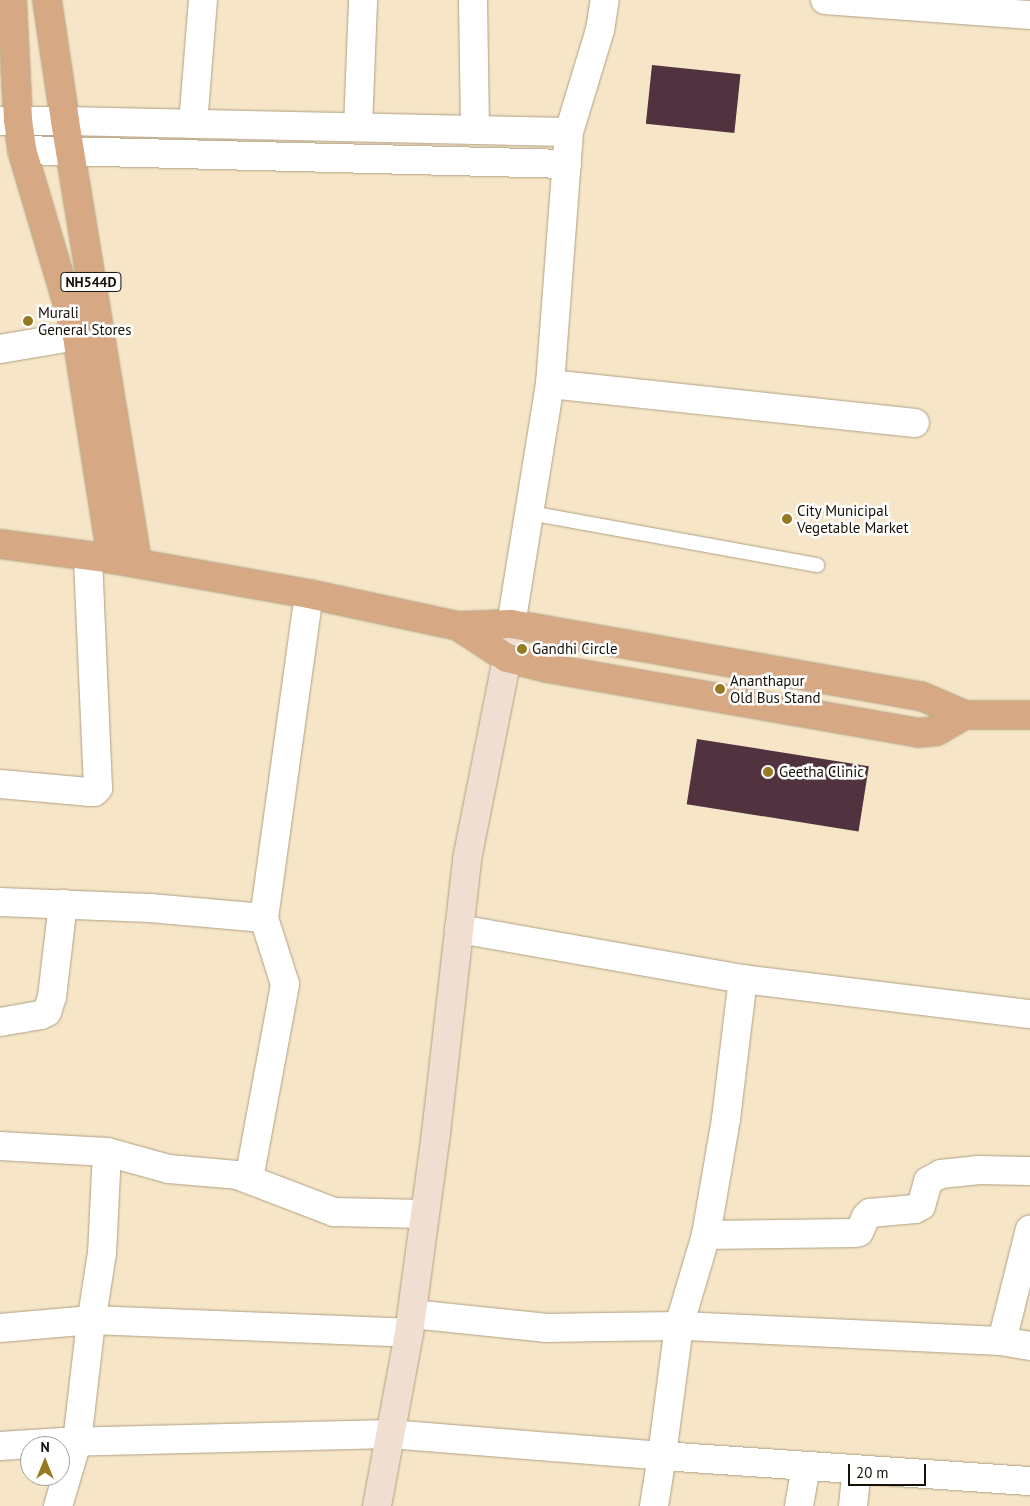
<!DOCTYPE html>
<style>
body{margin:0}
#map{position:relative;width:1030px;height:1506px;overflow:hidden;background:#f6e6c7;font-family:"PT Sans",sans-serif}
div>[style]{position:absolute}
.building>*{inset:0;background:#50333f;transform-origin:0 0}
.roads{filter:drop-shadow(0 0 1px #afa083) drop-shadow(0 0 1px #afa083)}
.service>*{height:14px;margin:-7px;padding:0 7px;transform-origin:7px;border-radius:7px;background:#fff}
.minor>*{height:28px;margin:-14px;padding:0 14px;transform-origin:14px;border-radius:14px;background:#fff}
.tertiary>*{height:28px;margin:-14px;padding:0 14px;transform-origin:14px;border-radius:14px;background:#fff}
.secondary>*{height:28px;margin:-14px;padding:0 14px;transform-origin:14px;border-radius:14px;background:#f0dfd1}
.trunk>*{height:28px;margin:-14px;padding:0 14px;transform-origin:14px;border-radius:14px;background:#d6a884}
.dots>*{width:14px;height:14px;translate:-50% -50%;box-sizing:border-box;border:2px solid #fff;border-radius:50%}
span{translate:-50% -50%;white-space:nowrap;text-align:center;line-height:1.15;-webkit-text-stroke:5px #fff;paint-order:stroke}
.shield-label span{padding:1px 4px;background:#fff;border:1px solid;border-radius:4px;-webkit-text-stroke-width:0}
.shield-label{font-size:14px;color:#161106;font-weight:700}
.poi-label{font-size:15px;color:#161106}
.left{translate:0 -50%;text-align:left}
.north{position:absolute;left:20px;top:1436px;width:50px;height:50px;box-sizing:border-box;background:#fff;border:1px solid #a2a09b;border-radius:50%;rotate:0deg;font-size:14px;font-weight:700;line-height:20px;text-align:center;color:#161106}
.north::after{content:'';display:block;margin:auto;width:18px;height:22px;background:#957a21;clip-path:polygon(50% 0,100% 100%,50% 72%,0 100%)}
.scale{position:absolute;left:848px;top:1464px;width:78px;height:22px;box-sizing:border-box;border:2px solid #161106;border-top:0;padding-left:6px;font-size:15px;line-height:18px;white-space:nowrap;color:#161106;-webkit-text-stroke:4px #fff;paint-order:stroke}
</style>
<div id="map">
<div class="building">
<i style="left:652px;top:65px;width:89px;height:59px;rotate:6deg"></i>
<i style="left:697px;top:739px;width:174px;height:66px;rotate:9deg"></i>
</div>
<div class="roads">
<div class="service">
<i style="left:530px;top:513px;width:292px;rotate:10.3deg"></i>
</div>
<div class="minor">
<i style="left:473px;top:0;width:130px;rotate:89.1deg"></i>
<i style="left:825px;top:0;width:206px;rotate:4.2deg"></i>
<i style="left:193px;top:124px;width:124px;rotate:-85.4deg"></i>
<i style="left:358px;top:127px;width:127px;rotate:-87.7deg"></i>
<i style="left:569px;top:132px;width:107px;rotate:-73.1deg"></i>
<i style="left:600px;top:30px;width:30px;rotate:-81deg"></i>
<i style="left:0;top:349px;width:78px;rotate:-9.6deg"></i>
<i style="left:550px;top:384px;width:367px;rotate:6.1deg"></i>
<i style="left:0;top:784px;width:89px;rotate:5.1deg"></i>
<i style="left:89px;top:792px;width:5px"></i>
<i style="left:94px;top:792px;width:6px;rotate:-45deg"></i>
<i style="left:98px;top:788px;width:232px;rotate:-92.5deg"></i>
<i style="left:0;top:902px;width:150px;rotate:2.3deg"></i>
<i style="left:150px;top:908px;width:114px;rotate:5deg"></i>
<i style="left:264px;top:918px;width:327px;rotate:-82.1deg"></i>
<i style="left:459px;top:929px;width:288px;rotate:10deg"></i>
<i style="left:0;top:1022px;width:42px;rotate:-9.7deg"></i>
<i style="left:41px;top:1015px;width:7px;rotate:-27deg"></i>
<i style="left:47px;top:1012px;width:16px;rotate:-72deg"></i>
<i style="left:52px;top:997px;width:94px;rotate:-83.3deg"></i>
<i style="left:0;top:1146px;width:107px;rotate:3.2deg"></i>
<i style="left:107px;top:1152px;width:101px;rotate:92.8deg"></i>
<i style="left:102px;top:1253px;width:78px;rotate:98.9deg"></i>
<i style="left:90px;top:1330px;width:113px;rotate:96.6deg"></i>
<i style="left:77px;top:1442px;width:67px;rotate:106.5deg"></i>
<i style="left:107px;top:1152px;width:64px;rotate:15.3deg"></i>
<i style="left:169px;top:1169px;width:68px;rotate:5deg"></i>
<i style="left:237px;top:1175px;width:104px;rotate:20.9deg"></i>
<i style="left:334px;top:1212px;width:90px;rotate:1.3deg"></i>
<i style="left:249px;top:1179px;width:198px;rotate:-79.5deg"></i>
<i style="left:285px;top:984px;width:69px;rotate:-107.7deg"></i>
<i style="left:706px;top:1235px;width:149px;rotate:-0.8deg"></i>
<i style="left:855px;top:1233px;width:4px;rotate:-14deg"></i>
<i style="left:859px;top:1232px;width:17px;rotate:-65deg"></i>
<i style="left:866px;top:1217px;width:6px;rotate:-45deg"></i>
<i style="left:870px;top:1213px;width:45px;rotate:-5.1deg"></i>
<i style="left:915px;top:1209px;width:7px;rotate:-27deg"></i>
<i style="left:921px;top:1206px;width:26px;rotate:-74deg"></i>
<i style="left:928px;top:1181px;width:15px;rotate:-28deg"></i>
<i style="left:941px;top:1174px;width:36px;rotate:-6deg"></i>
<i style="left:977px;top:1170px;width:53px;rotate:1.1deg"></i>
<i style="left:412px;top:1314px;width:136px;rotate:5.9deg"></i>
<i style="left:547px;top:1328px;width:132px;rotate:-0.9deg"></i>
<i style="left:679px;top:1326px;width:95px;rotate:-73.5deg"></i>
<i style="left:706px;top:1235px;width:118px;rotate:-80.2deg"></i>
<i style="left:726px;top:1119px;width:141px;rotate:-83.1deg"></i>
<i style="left:743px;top:979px;width:289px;rotate:7deg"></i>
<i style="left:0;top:1328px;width:92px;rotate:-5deg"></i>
<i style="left:92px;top:1320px;width:317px;rotate:2.3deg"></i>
<i style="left:1002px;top:1341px;width:115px;rotate:-76deg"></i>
<i style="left:1030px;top:1346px;width:28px;rotate:-170deg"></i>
<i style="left:1002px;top:1341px;width:323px;rotate:-177.3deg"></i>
<i style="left:679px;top:1326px;width:131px;rotate:97.5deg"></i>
<i style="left:662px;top:1456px;width:369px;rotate:3.9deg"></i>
<i style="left:0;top:1446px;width:63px;rotate:-3.6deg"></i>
<i style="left:63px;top:1442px;width:327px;rotate:-1.4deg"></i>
<i style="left:390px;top:1434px;width:273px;rotate:4.6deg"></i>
<i style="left:662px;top:1456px;width:51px;rotate:99.1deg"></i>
<i style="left:799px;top:1506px;width:40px;rotate:-80deg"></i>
<i style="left:853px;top:1506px;width:36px;rotate:-84deg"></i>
</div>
<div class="tertiary">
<i style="left:0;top:121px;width:65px"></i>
<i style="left:65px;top:121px;width:504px;rotate:1.25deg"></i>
<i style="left:569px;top:132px;width:253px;rotate:94.3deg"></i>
<i style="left:550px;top:384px;width:243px;rotate:99.2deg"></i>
<i style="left:22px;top:150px;width:545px;rotate:1.47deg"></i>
</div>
<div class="secondary">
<i style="left:377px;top:1506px;width:176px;rotate:-79.5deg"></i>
<i style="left:409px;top:1333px;width:202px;rotate:-82.3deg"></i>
<i style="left:436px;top:1133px;width:276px;rotate:-83.5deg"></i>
<i style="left:467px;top:859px;width:205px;rotate:-78.7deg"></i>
<i style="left:507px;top:658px;width:34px;rotate:-83deg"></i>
</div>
<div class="trunk">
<i style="left:12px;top:0;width:120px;rotate:87.1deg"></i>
<i style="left:18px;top:120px;width:30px;rotate:82deg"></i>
<i style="left:22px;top:150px;width:194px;rotate:73.5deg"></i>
<i style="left:77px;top:336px;width:226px;rotate:81.1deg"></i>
<i style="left:47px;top:0;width:122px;rotate:81.5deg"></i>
<i style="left:65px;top:121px;width:448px;rotate:80.7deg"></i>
<i style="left:0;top:544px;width:113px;rotate:7.6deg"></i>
<i style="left:112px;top:559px;width:200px;rotate:10.1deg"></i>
<i style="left:309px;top:594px;width:152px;rotate:12.1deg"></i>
<i style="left:458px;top:626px;width:53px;rotate:-2.2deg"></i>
<i style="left:511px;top:624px;width:416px;rotate:10deg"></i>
<i style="left:921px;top:696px;width:48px;rotate:23.4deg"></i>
<i style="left:965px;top:715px;width:65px"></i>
<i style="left:458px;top:626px;width:59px;rotate:33.1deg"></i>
<i style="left:507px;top:658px;width:41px;rotate:14deg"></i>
<i style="left:547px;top:668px;width:377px;rotate:9.9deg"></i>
<i style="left:918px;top:733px;width:19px;rotate:-6deg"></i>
<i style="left:937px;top:731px;width:32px;rotate:-30deg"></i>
</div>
</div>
<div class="dots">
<i style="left:28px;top:321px;background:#957a21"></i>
<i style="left:787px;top:519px;background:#957a21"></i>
<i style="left:522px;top:649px;background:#957a21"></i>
<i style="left:720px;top:689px;background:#957a21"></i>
<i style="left:768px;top:772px;background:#957a21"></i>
</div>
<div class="shield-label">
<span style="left:91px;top:282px">NH544D</span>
</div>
<div class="poi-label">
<span class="left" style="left:38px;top:321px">Murali<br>General Stores</span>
<span class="left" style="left:797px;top:519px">City Municipal<br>Vegetable Market</span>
<span class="left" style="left:532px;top:649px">Gandhi Circle</span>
<span class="left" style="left:730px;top:689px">Ananthapur<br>Old Bus Stand</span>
<span class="left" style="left:779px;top:772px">Geetha Clinic</span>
</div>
<div class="north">N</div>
<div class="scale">20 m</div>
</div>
